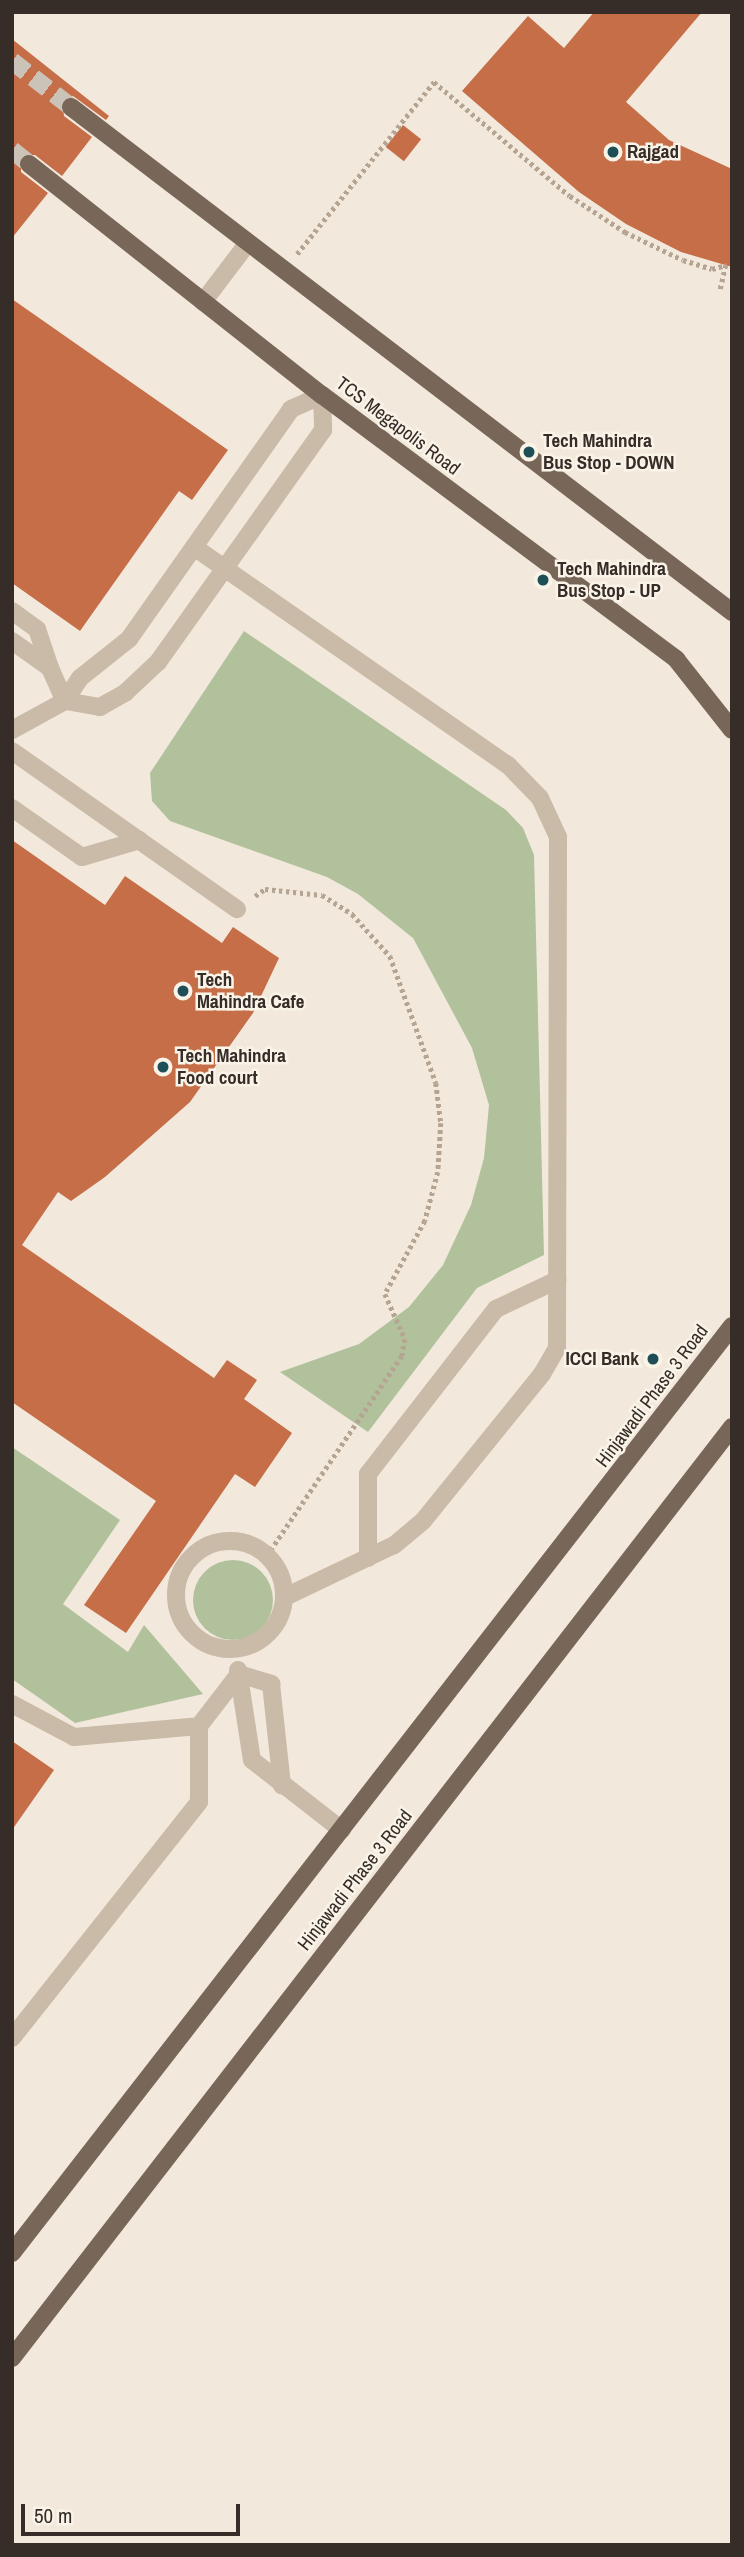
<!DOCTYPE html>
<style>
body{margin:0}
#map{position:relative;width:744px;height:2557px;overflow:hidden;background:#f2e9dc;font-family:"Archivo Narrow",sans-serif}
div>[style]{position:absolute}
.green>*{inset:0;background:#b1c19c}
.round{border-radius:50%}
.building>*{inset:0;background:#c56e47;transform-origin:0 0}
.primary-tunnel>*{height:18px;margin-top:-9px;transform-origin:0;background:repeating-linear-gradient(90deg,#ccc3b8 0 18px,transparent 0 27px)}
.path>*{height:4.5px;margin-top:-2.25px;transform-origin:0;background:repeating-linear-gradient(90deg,#b5a492 0 3.5px,transparent 0 7px)}
.lane>*{height:18px;margin:-9px;padding:0 9px;transform-origin:9px;border-radius:9px;background:#cabaa8}
.lane>.ring{margin:-9px;padding:0;box-sizing:content-box;background:none;border:18px solid #cabaa8;border-radius:50%}
.primary>*{height:18px;margin:-9px;padding:0 9px;transform-origin:9px;border-radius:9px;background:#786659}
.dots>*{width:19px;height:19px;translate:-50% -50%;box-sizing:border-box;border:4px solid #f9f3e8;border-radius:50%}
span{translate:-50% -50%;white-space:nowrap;text-align:center;line-height:1.15;-webkit-text-stroke:5px #f9f3e8;paint-order:stroke}
.poi-label{font-size:19px;color:#362d28;font-weight:700}
.left{translate:0 -50%;text-align:left}
.right{translate:-100% -50%;text-align:right}
.street-label{font-size:19px;color:#362d28}
.frame{position:absolute;inset:0;border:14px solid #362d28;pointer-events:none}
.scale{position:absolute;left:21px;top:2504px;width:219px;height:32px;box-sizing:border-box;border:4px solid #362d28;border-top:0;padding-left:9px;font-size:21px;line-height:24px;white-space:nowrap;color:#362d28;-webkit-text-stroke:5px #f9f3e8;paint-order:stroke}
</style>
<div id="map">
<div class="green">
<i style="clip-path:polygon(244px 631px,506px 810px,523px 828px,534px 855px,544px 1255px,477px 1288px,368px 1432px,280px 1372px,359px 1344px,409px 1307px,443px 1265px,471px 1205px,484px 1158px,489px 1105px,472px 1048px,413px 938px,358px 894px,327px 877px,170px 821px,152px 801px,150px 773px)"></i>
<i style="clip-path:polygon(12px 1447px,120px 1520px,63px 1604px,128px 1652px,144px 1625px,203px 1694px,75px 1723px,12px 1679px)"></i>
<i class="round" style="left:193px;top:1560px;width:80px;height:80px"></i>
</div>
<div class="building">
<i style="clip-path:polygon(594px 12px,702px 12px,626px 102px,669px 140px,732px 169px,732px 267px,681px 252px,626px 224px,579px 192px,462px 91px,528px 16px,564px 48px)"></i>
<i style="clip-path:polygon(12px 39px,109px 116px,106px 120px,73px 96px,62px 100px,64px 116px,92px 137px,62px 176px,35px 155px,21px 156px,21px 172px,48px 193px,12px 238px)"></i>
<i style="left:403px;top:125px;width:23px;height:28px;rotate:38deg"></i>
<i style="clip-path:polygon(12px 299px,228px 450px,192px 500px,179px 491px,80px 631px,12px 583px)"></i>
<i style="clip-path:polygon(12px 840px,105px 905px,125px 876px,222px 943px,233px 927px,279px 958px,253px 1013px,190px 1102px,105px 1177px,71px 1201px,58px 1192px,22px 1245px,214px 1378px,227px 1360px,257px 1380px,244px 1399px,292px 1433px,255px 1487px,235px 1474px,126px 1633px,84px 1605px,156px 1501px,12px 1402px)"></i>
<i style="clip-path:polygon(12px 1741px,54px 1770px,12px 1830px)"></i>
</div>
<div class="primary-tunnel">
<i style="left:12px;top:61px;width:75px;rotate:37.9deg"></i>
<i style="left:12px;top:150px;width:22px;rotate:39deg"></i>
</div>
<div class="path">
<i style="left:297px;top:254px;width:220px;rotate:-51.5deg"></i>
<i style="left:434px;top:82px;width:177px;rotate:40deg"></i>
<i style="left:570px;top:196px;width:66px;rotate:33.2deg"></i>
<i style="left:625px;top:232px;width:64px;rotate:25.8deg"></i>
<i style="left:683px;top:260px;width:30px;rotate:17deg"></i>
<i style="left:712px;top:269px;width:15px;rotate:-16deg"></i>
<i style="left:726px;top:265px;width:27px;rotate:103deg"></i>
<i style="left:255px;top:896px;width:12px;rotate:-35deg"></i>
<i style="left:265px;top:889px;width:57px;rotate:6deg"></i>
<i style="left:322px;top:895px;width:36px;rotate:32deg"></i>
<i style="left:352px;top:914px;width:57px;rotate:47.9deg"></i>
<i style="left:390px;top:956px;width:135px;rotate:70.1deg"></i>
<i style="left:436px;top:1083px;width:40px;rotate:82.9deg"></i>
<i style="left:441px;top:1123px;width:49px;rotate:93.5deg"></i>
<i style="left:438px;top:1172px;width:51px;rotate:104.9deg"></i>
<i style="left:425px;top:1221px;width:83px;rotate:118.7deg"></i>
<i style="left:385px;top:1294px;width:49px;rotate:66deg"></i>
<i style="left:405px;top:1339px;width:17px;rotate:100deg"></i>
<i style="left:402px;top:1356px;width:240px;rotate:124deg"></i>
</div>
<div class="lane">
<i style="left:203px;top:302px;width:73px;rotate:-52.8deg"></i>
<i style="left:194px;top:547px;width:382px;rotate:34.8deg"></i>
<i style="left:508px;top:765px;width:46px;rotate:45.9deg"></i>
<i style="left:540px;top:798px;width:43px;rotate:65.2deg"></i>
<i style="left:558px;top:837px;width:511px;rotate:90.11deg"></i>
<i style="left:557px;top:1348px;width:30px;rotate:120deg"></i>
<i style="left:542px;top:1374px;width:189px;rotate:129deg"></i>
<i style="left:423px;top:1521px;width:38px;rotate:140deg"></i>
<i style="left:394px;top:1545px;width:121px;rotate:154.5deg"></i>
<i style="left:12px;top:611px;width:31px;rotate:36deg"></i>
<i style="left:37px;top:629px;width:41px;rotate:71.6deg"></i>
<i style="left:12px;top:641px;width:47px;rotate:35.4deg"></i>
<i style="left:50px;top:668px;width:36px;rotate:66deg"></i>
<i style="left:12px;top:730px;width:60px;rotate:-28.7deg"></i>
<i style="left:65px;top:701px;width:27px;rotate:-57deg"></i>
<i style="left:80px;top:678px;width:63px;rotate:-38.5deg"></i>
<i style="left:129px;top:639px;width:281px;rotate:-54.8deg"></i>
<i style="left:291px;top:409px;width:34px;rotate:-24deg"></i>
<i style="left:322px;top:395px;width:35px;rotate:88deg"></i>
<i style="left:323px;top:430px;width:285px;rotate:125.4deg"></i>
<i style="left:158px;top:662px;width:45px;rotate:136.8deg"></i>
<i style="left:125px;top:693px;width:29px;rotate:151deg"></i>
<i style="left:100px;top:707px;width:36px;rotate:-170deg"></i>
<i style="left:12px;top:751px;width:275px;rotate:35.1deg"></i>
<i style="left:12px;top:808px;width:85px;rotate:35deg"></i>
<i style="left:82px;top:857px;width:60px;rotate:-16.3deg"></i>
<i class="ring" style="left:176px;top:1541px;width:90px;height:90px"></i>
<i style="left:368px;top:1558px;width:84px;rotate:-90deg"></i>
<i style="left:368px;top:1474px;width:209px;rotate:-52.2deg"></i>
<i style="left:496px;top:1309px;width:68px;rotate:-25.4deg"></i>
<i style="left:238px;top:1670px;width:91px;rotate:81.2deg"></i>
<i style="left:252px;top:1760px;width:114px;rotate:37.9deg"></i>
<i style="left:239px;top:1674px;width:34px;rotate:17deg"></i>
<i style="left:271px;top:1684px;width:102px;rotate:83.8deg"></i>
<i style="left:12px;top:1704px;width:70px;rotate:28deg"></i>
<i style="left:74px;top:1737px;width:125px;rotate:-5deg"></i>
<i style="left:12px;top:2038px;width:301px;rotate:-51.6deg"></i>
<i style="left:199px;top:1802px;width:76px;rotate:-90deg"></i>
<i style="left:199px;top:1726px;width:66px;rotate:-52.4deg"></i>
</div>
<div class="primary">
<i style="left:71px;top:107px;width:832px;rotate:37.38deg"></i>
<i style="left:29px;top:164px;width:373px;rotate:38.3deg"></i>
<i style="left:322px;top:395px;width:442px;rotate:36.7deg"></i>
<i style="left:676px;top:659px;width:90px;rotate:51.7deg"></i>
<i style="left:12px;top:2253px;width:1174px;rotate:-52.16deg"></i>
<i style="left:12px;top:2358px;width:1177px;rotate:-52.28deg"></i>
</div>
<div class="dots">
<i style="left:613px;top:152px;background:#1e4f57"></i>
<i style="left:529px;top:452px;background:#1e4f57"></i>
<i style="left:543px;top:580px;background:#1e4f57"></i>
<i style="left:183px;top:991px;background:#1e4f57"></i>
<i style="left:163px;top:1067px;background:#1e4f57"></i>
<i style="left:653px;top:1359px;background:#1e4f57"></i>
</div>
<div class="poi-label">
<span class="left" style="left:627px;top:152px">Rajgad</span>
<span class="left" style="left:543px;top:452px">Tech Mahindra<br>Bus Stop - DOWN</span>
<span class="left" style="left:557px;top:580px">Tech Mahindra<br>Bus Stop - UP</span>
<span class="left" style="left:197px;top:991px">Tech<br>Mahindra Cafe</span>
<span class="left" style="left:177px;top:1067px">Tech Mahindra<br>Food court</span>
<span class="right" style="left:639px;top:1359px">ICCI Bank</span>
</div>
<div class="street-label">
<span style="left:398px;top:426px;rotate:37deg">TCS Megapolis Road</span>
<span style="left:652px;top:1396px;rotate:-53deg">Hinjawadi Phase 3 Road</span>
<span style="left:355px;top:1880px;rotate:-52deg">Hinjawadi Phase 3 Road</span>
</div>
<div class="frame"></div>
<div class="scale">50 m</div>
</div>
